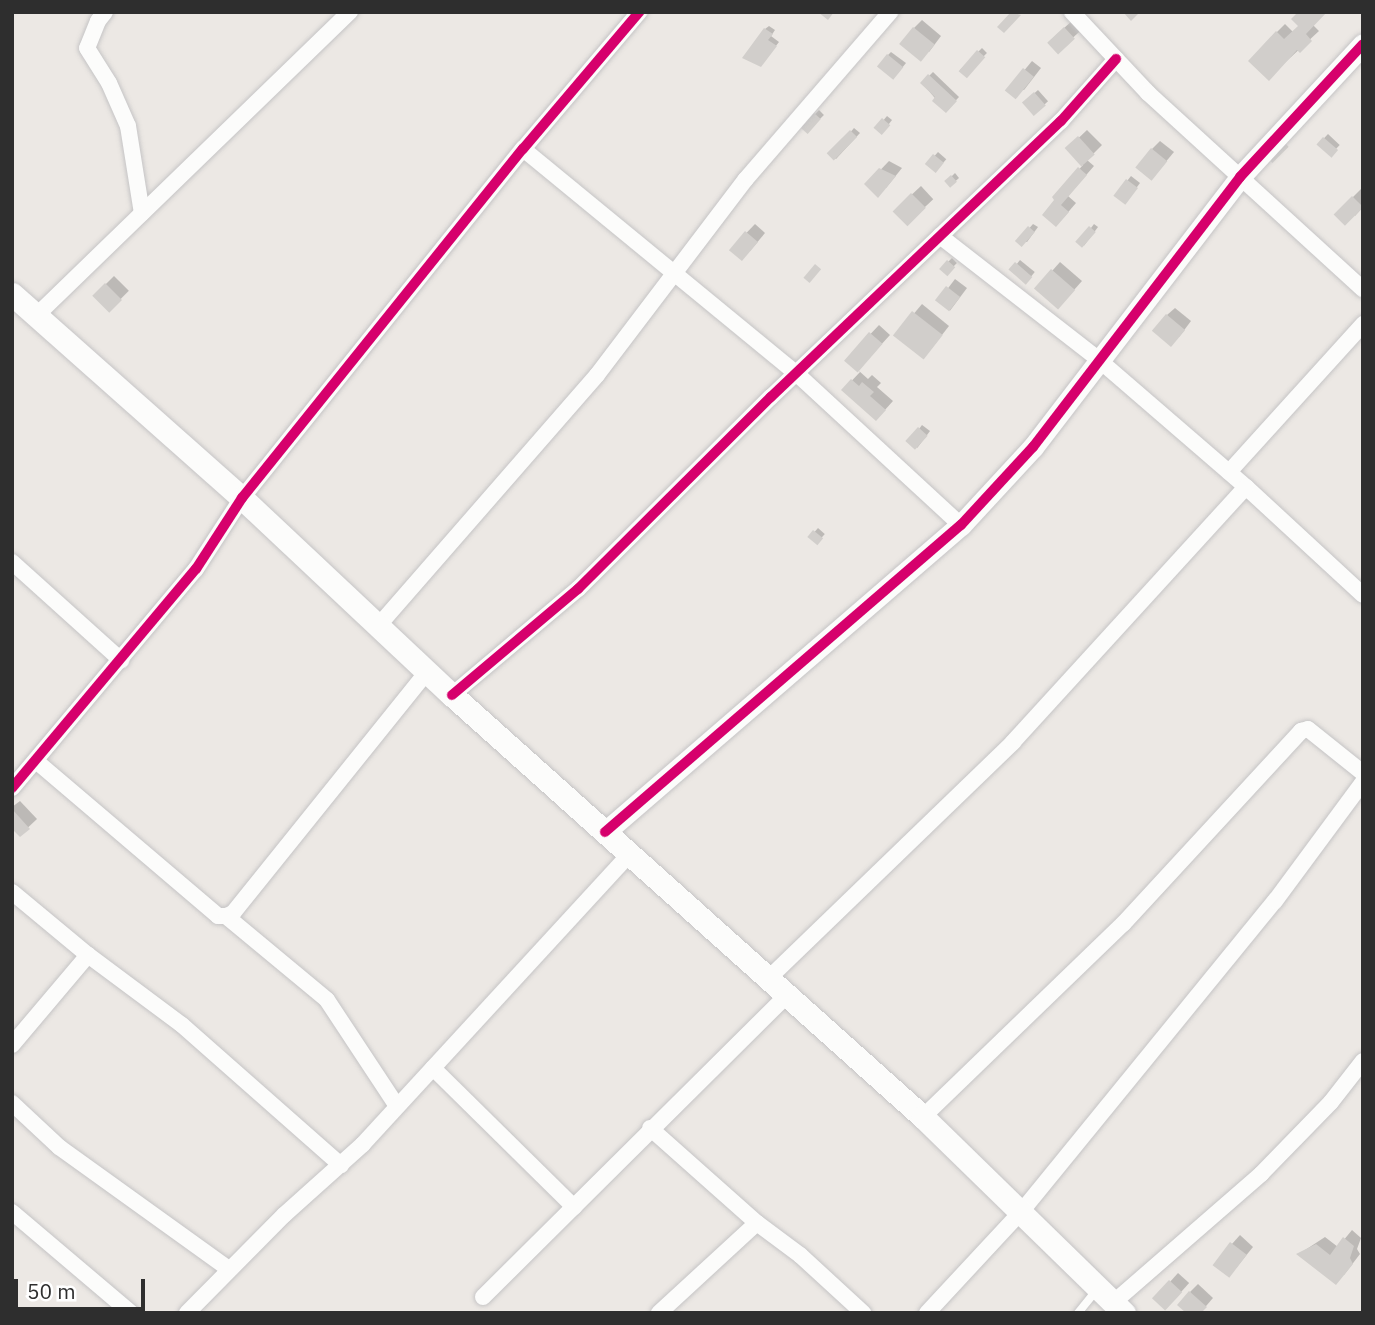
<!DOCTYPE html>
<style>
body{margin:0}
#map{position:relative;width:1375px;height:1325px;overflow:hidden;background:#ece8e4;font-family:"IBM Plex Sans",sans-serif}
div>[style]{position:absolute}
.shadow>*{inset:0;background:#0003;transform-origin:0 0}
.building>*{inset:0;background:#d1cecb;transform-origin:0 0}
.roads{filter:drop-shadow(0 0 2px #c5c4c5) drop-shadow(0 0 2px #c5c4c5)}
.service>*{height:8px;margin:-4px;padding:0 4px;transform-origin:4px;border-radius:4px;background:#fcfcfb}
.minor>*{height:16px;margin:-8px;padding:0 8px;transform-origin:8px;border-radius:8px;background:#fcfcfb}
.tertiary>*{height:21px;margin:-10.5px;padding:0 10.5px;transform-origin:10.5px;border-radius:10.5px;background:#fcfcfb}
.secondary>*{height:23px;margin:-11.5px;padding:0 11.5px;transform-origin:11.5px;border-radius:11.5px;background:#fcfcfb}
.cycleway>*{height:10px;margin:-5px;padding:0 5px;transform-origin:5px;border-radius:5px;background:#d6006c}
span{translate:-50% -50%;white-space:nowrap;text-align:center;line-height:1.15;-webkit-text-stroke:5px #fff;paint-order:stroke}
.frame{position:absolute;inset:0;border:14px solid #2e2e2e;pointer-events:none}
.scale{position:absolute;left:14px;top:1279px;width:131px;height:32px;box-sizing:border-box;border:4px solid #2e2e2e;border-top:0;padding-left:9px;font-size:21px;line-height:24px;white-space:nowrap;color:#2e2e2e;-webkit-text-stroke:5px #fff;paint-order:stroke}
</style>
<div id="map">
<div class="shadow">
<i style="clip-path:polygon(922px 20px,941px 36px,929px 52px,914px 28px)"></i>
<i style="left:1073px;top:20px;width:13px;height:33px;rotate:48deg"></i>
<i style="clip-path:polygon(1285px 24px,1293px 32px,1300px 26px,1313px 25px,1319px 31px,1277px 70px,1277px 32px)"></i>
<i style="clip-path:polygon(769px 26px,775px 30px,771px 36px,779px 42px,764px 61px,765px 29px)"></i>
<i style="left:982px;top:48px;width:7px;height:31px;rotate:45deg"></i>
<i style="clip-path:polygon(891px 52px,906px 63px,897px 74px,888px 55px)"></i>
<i style="clip-path:polygon(1032px 61px,1041px 68px,1024px 90px,1007px 91px)"></i>
<i style="clip-path:polygon(933px 72px,959px 97px,946px 111px,922px 83px)"></i>
<i style="left:1038px;top:90px;width:15px;height:18px;rotate:48deg"></i>
<i style="left:819px;top:110px;width:7px;height:23px;rotate:45deg"></i>
<i style="clip-path:polygon(887px 116px,892px 120px,885px 129px,877px 128px)"></i>
<i style="clip-path:polygon(854px 128px,860px 133px,836px 159px,831px 155px)"></i>
<i style="clip-path:polygon(1087px 130px,1102px 145px,1087px 160px,1094px 166px,1068px 196px,1076px 203px,1064px 217px,1054px 197px,1083px 165px,1068px 148px)"></i>
<i style="left:1328px;top:134px;width:16px;height:13px;rotate:43deg"></i>
<i style="clip-path:polygon(1160px 141px,1174px 152px,1159px 170px,1152px 149px)"></i>
<i style="left:938px;top:152px;width:11px;height:16px;rotate:41deg"></i>
<i style="clip-path:polygon(889px 161px,902px 168px,886px 188px,867px 184px)"></i>
<i style="clip-path:polygon(955px 173px,959px 178px,950px 186px,947px 181px)"></i>
<i style="clip-path:polygon(1131px 176px,1140px 183px,1128px 199px,1116px 195px)"></i>
<i style="left:921px;top:186px;width:18px;height:36px;rotate:47deg"></i>
<i style="clip-path:polygon(1361px 189px,1363px 207px,1355px 216px,1353px 197px)"></i>
<i style="clip-path:polygon(755px 224px,765px 233px,750px 251px,731px 249px)"></i>
<i style="clip-path:polygon(1033px 224px,1038px 227px,1027px 242px,1018px 241px)"></i>
<i style="left:1094px;top:224px;width:5px;height:23px;rotate:37deg"></i>
<i style="left:952px;top:258px;width:7px;height:15px;rotate:45deg"></i>
<i style="left:1020px;top:260px;width:19px;height:13px;rotate:39deg"></i>
<i style="clip-path:polygon(1060px 262px,1082px 281px,1066px 299px,1037px 288px)"></i>
<i style="left:114px;top:276px;width:21px;height:27px;rotate:45deg"></i>
<i style="left:955px;top:279px;width:15px;height:28px;rotate:37deg"></i>
<i style="clip-path:polygon(922px 304px,949px 326px,931px 349px,896px 335px)"></i>
<i style="clip-path:polygon(1175px 308px,1191px 321px,1179px 337px,1167px 315px)"></i>
<i style="clip-path:polygon(879px 325px,890px 335px,858px 370px,868px 379px,872px 375px,881px 383px,877px 387px,893px 401px,884px 411px,843px 390px,860px 372px,846px 360px)"></i>
<i style="left:922px;top:425px;width:10px;height:21px;rotate:37deg"></i>
<i style="left:818px;top:528px;width:9px;height:11px;rotate:41deg"></i>
<i style="clip-path:polygon(20px 801px,37px 819px,20px 835px,12px 826px,12px 807px)"></i>
<i style="clip-path:polygon(1352px 1230px,1361px 1238px,1357px 1249px,1360px 1254px,1344px 1275px,1299px 1254px,1325px 1237px,1338px 1247px)"></i>
<i style="clip-path:polygon(1240px 1235px,1253px 1247px,1236px 1268px,1214px 1264px)"></i>
<i style="left:1178px;top:1273px;width:15px;height:35px;rotate:42deg"></i>
<i style="clip-path:polygon(1198px 1284px,1213px 1298px,1200px 1313px,1190px 1292px)"></i>
</div>
<div class="building">
<i style="clip-path:polygon(818px 12px,834px 12px,828px 20px)"></i>
<i style="clip-path:polygon(1011px 12px,1021px 15px,1004px 33px,997px 27px)"></i>
<i style="clip-path:polygon(1123px 12px,1140px 12px,1131px 21px)"></i>
<i style="clip-path:polygon(1298px 12px,1327px 12px,1306px 34px,1312px 41px,1300px 53px,1297px 50px,1269px 81px,1248px 61px,1276px 31px,1284px 39px,1298px 26px,1291px 19px)"></i>
<i style="left:913px;top:27px;width:28px;height:22px;rotate:39deg"></i>
<i style="left:1064px;top:27px;width:16px;height:23px;rotate:47deg"></i>
<i style="clip-path:polygon(764px 28px,773px 34px,768px 40px,777px 46px,761px 67px,742px 58px)"></i>
<i style="left:977px;top:50px;width:11px;height:28px;rotate:41deg"></i>
<i style="left:887px;top:54px;width:21px;height:16px;rotate:39deg"></i>
<i style="left:1023px;top:68px;width:14px;height:29px;rotate:39deg"></i>
<i style="clip-path:polygon(928px 74px,957px 101px,946px 113px,932px 101px,935px 97px,920px 83px)"></i>
<i style="left:1034px;top:92px;width:18px;height:16px;rotate:49deg"></i>
<i style="left:814px;top:113px;width:9px;height:20px;rotate:41deg"></i>
<i style="left:882px;top:118px;width:11px;height:13px;rotate:41deg"></i>
<i style="left:850px;top:130px;width:10px;height:33px;rotate:45deg"></i>
<i style="left:1078px;top:136px;width:25px;height:18px;rotate:48deg"></i>
<i style="left:1323px;top:137px;width:20px;height:10px;rotate:41deg"></i>
<i style="left:1283px;top:141px;width:8px;height:23px;rotate:45deg"></i>
<i style="left:1151px;top:148px;width:21px;height:25px;rotate:39deg"></i>
<i style="left:933px;top:154px;width:14px;height:13px;rotate:39deg"></i>
<i style="clip-path:polygon(1078px 167px,1087px 175px,1061px 205px,1069px 212px,1056px 227px,1042px 215px,1054px 200px,1052px 197px)"></i>
<i style="clip-path:polygon(879px 168px,896px 176px,878px 198px,864px 184px)"></i>
<i style="left:951px;top:175px;width:9px;height:9px;rotate:49deg"></i>
<i style="left:1126px;top:179px;width:15px;height:21px;rotate:37deg"></i>
<i style="left:911px;top:193px;width:21px;height:26px;rotate:45deg"></i>
<i style="left:1352px;top:196px;width:16px;height:26px;rotate:45deg"></i>
<i style="left:1028px;top:226px;width:9px;height:20px;rotate:41deg"></i>
<i style="left:1089px;top:226px;width:9px;height:21px;rotate:41deg"></i>
<i style="left:745px;top:231px;width:17px;height:25px;rotate:40deg"></i>
<i style="left:947px;top:260px;width:11px;height:12px;rotate:41deg"></i>
<i style="left:1015px;top:262px;width:23px;height:10px;rotate:41deg"></i>
<i style="left:815px;top:264px;width:8px;height:18px;rotate:40deg"></i>
<i style="left:1051px;top:269px;width:32px;height:26px;rotate:41deg"></i>
<i style="left:105px;top:283px;width:24px;height:18px;rotate:45deg"></i>
<i style="left:946px;top:286px;width:18px;height:18px;rotate:38deg"></i>
<i style="left:912px;top:311px;width:39px;height:31px;rotate:38deg"></i>
<i style="left:1166px;top:314px;width:25px;height:22px;rotate:40deg"></i>
<i style="left:869px;top:332px;width:18px;height:38px;rotate:41deg"></i>
<i style="clip-path:polygon(851px 379px,859px 386px,862px 382px,874px 392px,870px 396px,886px 410px,876px 421px,841px 390px)"></i>
<i style="left:918px;top:427px;width:13px;height:19px;rotate:42deg"></i>
<i style="left:813px;top:530px;width:13px;height:9px;rotate:39deg"></i>
<i style="clip-path:polygon(12px 809px,30px 829px,20px 837px,12px 829px)"></i>
<i style="clip-path:polygon(1343px 1237px,1354px 1246px,1350px 1258px,1353px 1264px,1336px 1285px,1296px 1254px,1316px 1244px,1330px 1255px)"></i>
<i style="left:1230px;top:1242px;width:21px;height:29px;rotate:37deg"></i>
<i style="left:1169px;top:1280px;width:18px;height:25px;rotate:43deg"></i>
<i style="clip-path:polygon(1189px 1291px,1207px 1307px,1201px 1313px,1186px 1313px,1177px 1305px)"></i>
</div>
<div class="roads">
<div class="service">
<i style="left:1078px;top:1313px;width:28px;rotate:-51deg"></i>
</div>
<div class="minor">
<i style="left:105px;top:12px;width:11px;rotate:128deg"></i>
<i style="left:98px;top:21px;width:29px;rotate:112deg"></i>
<i style="left:87px;top:48px;width:41px;rotate:57.8deg"></i>
<i style="left:109px;top:83px;width:47px;rotate:66.2deg"></i>
<i style="left:128px;top:126px;width:88px;rotate:80.9deg"></i>
<i style="left:1072px;top:12px;width:111px;rotate:46.8deg"></i>
<i style="left:1148px;top:93px;width:291px;rotate:42.4deg"></i>
<i style="left:523px;top:149px;width:353px;rotate:39.4deg"></i>
<i style="left:796px;top:373px;width:224px;rotate:42.7deg"></i>
<i style="left:940px;top:236px;width:202px;rotate:37.9deg"></i>
<i style="left:1099px;top:360px;width:194px;rotate:40.8deg"></i>
<i style="left:1246px;top:487px;width:159px;rotate:42.7deg"></i>
<i style="left:37px;top:315px;width:436px;rotate:-44.1deg"></i>
<i style="left:1229px;top:472px;width:200px;rotate:-47.8deg"></i>
<i style="left:12px;top:562px;width:147px;rotate:42deg"></i>
<i style="left:379px;top:625px;width:332px;rotate:-48.9deg"></i>
<i style="left:597px;top:375px;width:246px;rotate:-52.8deg"></i>
<i style="left:746px;top:179px;width:221px;rotate:-49.2deg"></i>
<i style="left:452px;top:695px;width:165px;rotate:-40.1deg"></i>
<i style="left:578px;top:589px;width:272px;rotate:-44.9deg"></i>
<i style="left:771px;top:397px;width:400px;rotate:-43.6deg"></i>
<i style="left:1061px;top:121px;width:83px;rotate:-48.4deg"></i>
<i style="left:36px;top:761px;width:239px;rotate:40.4deg"></i>
<i style="left:218px;top:916px;width:8px"></i>
<i style="left:226px;top:916px;width:131px;rotate:39.7deg"></i>
<i style="left:327px;top:1000px;width:127px;rotate:56.6deg"></i>
<i style="left:12px;top:788px;width:286px;rotate:-50deg"></i>
<i style="left:196px;top:569px;width:85px;rotate:-57.1deg"></i>
<i style="left:242px;top:498px;width:448px;rotate:-51.2deg"></i>
<i style="left:523px;top:149px;width:180px;rotate:-49.7deg"></i>
<i style="left:12px;top:892px;width:99px;rotate:39.7deg"></i>
<i style="left:88px;top:955px;width:117px;rotate:36.7deg"></i>
<i style="left:182px;top:1025px;width:212px;rotate:41.4deg"></i>
<i style="left:226px;top:916px;width:8px;rotate:-23deg"></i>
<i style="left:233px;top:913px;width:309px;rotate:-51.2deg"></i>
<i style="left:768px;top:979px;width:341px;rotate:-44deg"></i>
<i style="left:1013px;top:742px;width:345px;rotate:-47.6deg"></i>
<i style="left:12px;top:1045px;width:118px;rotate:-49.8deg"></i>
<i style="left:433px;top:1068px;width:198px;rotate:44.6deg"></i>
<i style="left:12px;top:1103px;width:64px;rotate:43.1deg"></i>
<i style="left:59px;top:1147px;width:209px;rotate:35.7deg"></i>
<i style="left:923px;top:1117px;width:278px;rotate:-44deg"></i>
<i style="left:1123px;top:924px;width:263px;rotate:-47.3deg"></i>
<i style="left:1301px;top:731px;width:7px;rotate:-16deg"></i>
<i style="left:1308px;top:729px;width:70px;rotate:38.7deg"></i>
<i style="left:650px;top:1128px;width:143px;rotate:41.6deg"></i>
<i style="left:757px;top:1223px;width:54px;rotate:36.7deg"></i>
<i style="left:800px;top:1255px;width:86px;rotate:42.6deg"></i>
<i style="left:12px;top:1212px;width:156px;rotate:40.3deg"></i>
<i style="left:483px;top:1297px;width:429px;rotate:-44.8deg"></i>
<i style="left:1114px;top:1302px;width:195px;rotate:-41deg"></i>
<i style="left:1261px;top:1174px;width:100px;rotate:-45.8deg"></i>
<i style="left:1331px;top:1102px;width:52px;rotate:-52deg"></i>
<i style="left:187px;top:1313px;width:138px;rotate:-45.3deg"></i>
<i style="left:284px;top:1215px;width:106px;rotate:-41.9deg"></i>
<i style="left:363px;top:1144px;width:394px;rotate:-47.4deg"></i>
<i style="left:659px;top:1313px;width:133px;rotate:-42.6deg"></i>
<i style="left:927px;top:1313px;width:138px;rotate:-47.1deg"></i>
<i style="left:1021px;top:1212px;width:402px;rotate:-50.8deg"></i>
<i style="left:1275px;top:901px;width:148px;rotate:-53.5deg"></i>
</div>
<div class="tertiary">
<i style="left:605px;top:832px;width:470px;rotate:-40.8deg"></i>
<i style="left:961px;top:525px;width:106px;rotate:-47.3deg"></i>
<i style="left:1033px;top:447px;width:340px;rotate:-52.5deg"></i>
<i style="left:1240px;top:177px;width:181px;rotate:-47.2deg"></i>
</div>
<div class="secondary">
<i style="left:12px;top:294px;width:307px;rotate:41.6deg"></i>
<i style="left:242px;top:498px;width:288px;rotate:43.2deg"></i>
<i style="left:452px;top:695px;width:632px;rotate:41.86deg"></i>
<i style="left:923px;top:1117px;width:281px;rotate:44.3deg"></i>
</div>
</div>
<div class="cycleway">
<i style="left:452px;top:695px;width:165px;rotate:-40.1deg"></i>
<i style="left:578px;top:589px;width:272px;rotate:-44.9deg"></i>
<i style="left:771px;top:397px;width:400px;rotate:-43.6deg"></i>
<i style="left:1061px;top:121px;width:83px;rotate:-48.4deg"></i>
<i style="left:12px;top:788px;width:286px;rotate:-50deg"></i>
<i style="left:196px;top:569px;width:85px;rotate:-57.1deg"></i>
<i style="left:242px;top:498px;width:448px;rotate:-51.2deg"></i>
<i style="left:523px;top:149px;width:180px;rotate:-49.7deg"></i>
<i style="left:605px;top:832px;width:470px;rotate:-40.8deg"></i>
<i style="left:961px;top:525px;width:106px;rotate:-47.3deg"></i>
<i style="left:1033px;top:447px;width:340px;rotate:-52.5deg"></i>
<i style="left:1240px;top:177px;width:181px;rotate:-47.2deg"></i>
</div>
<div class="frame"></div>
<div class="scale">50 m</div>
</div>
